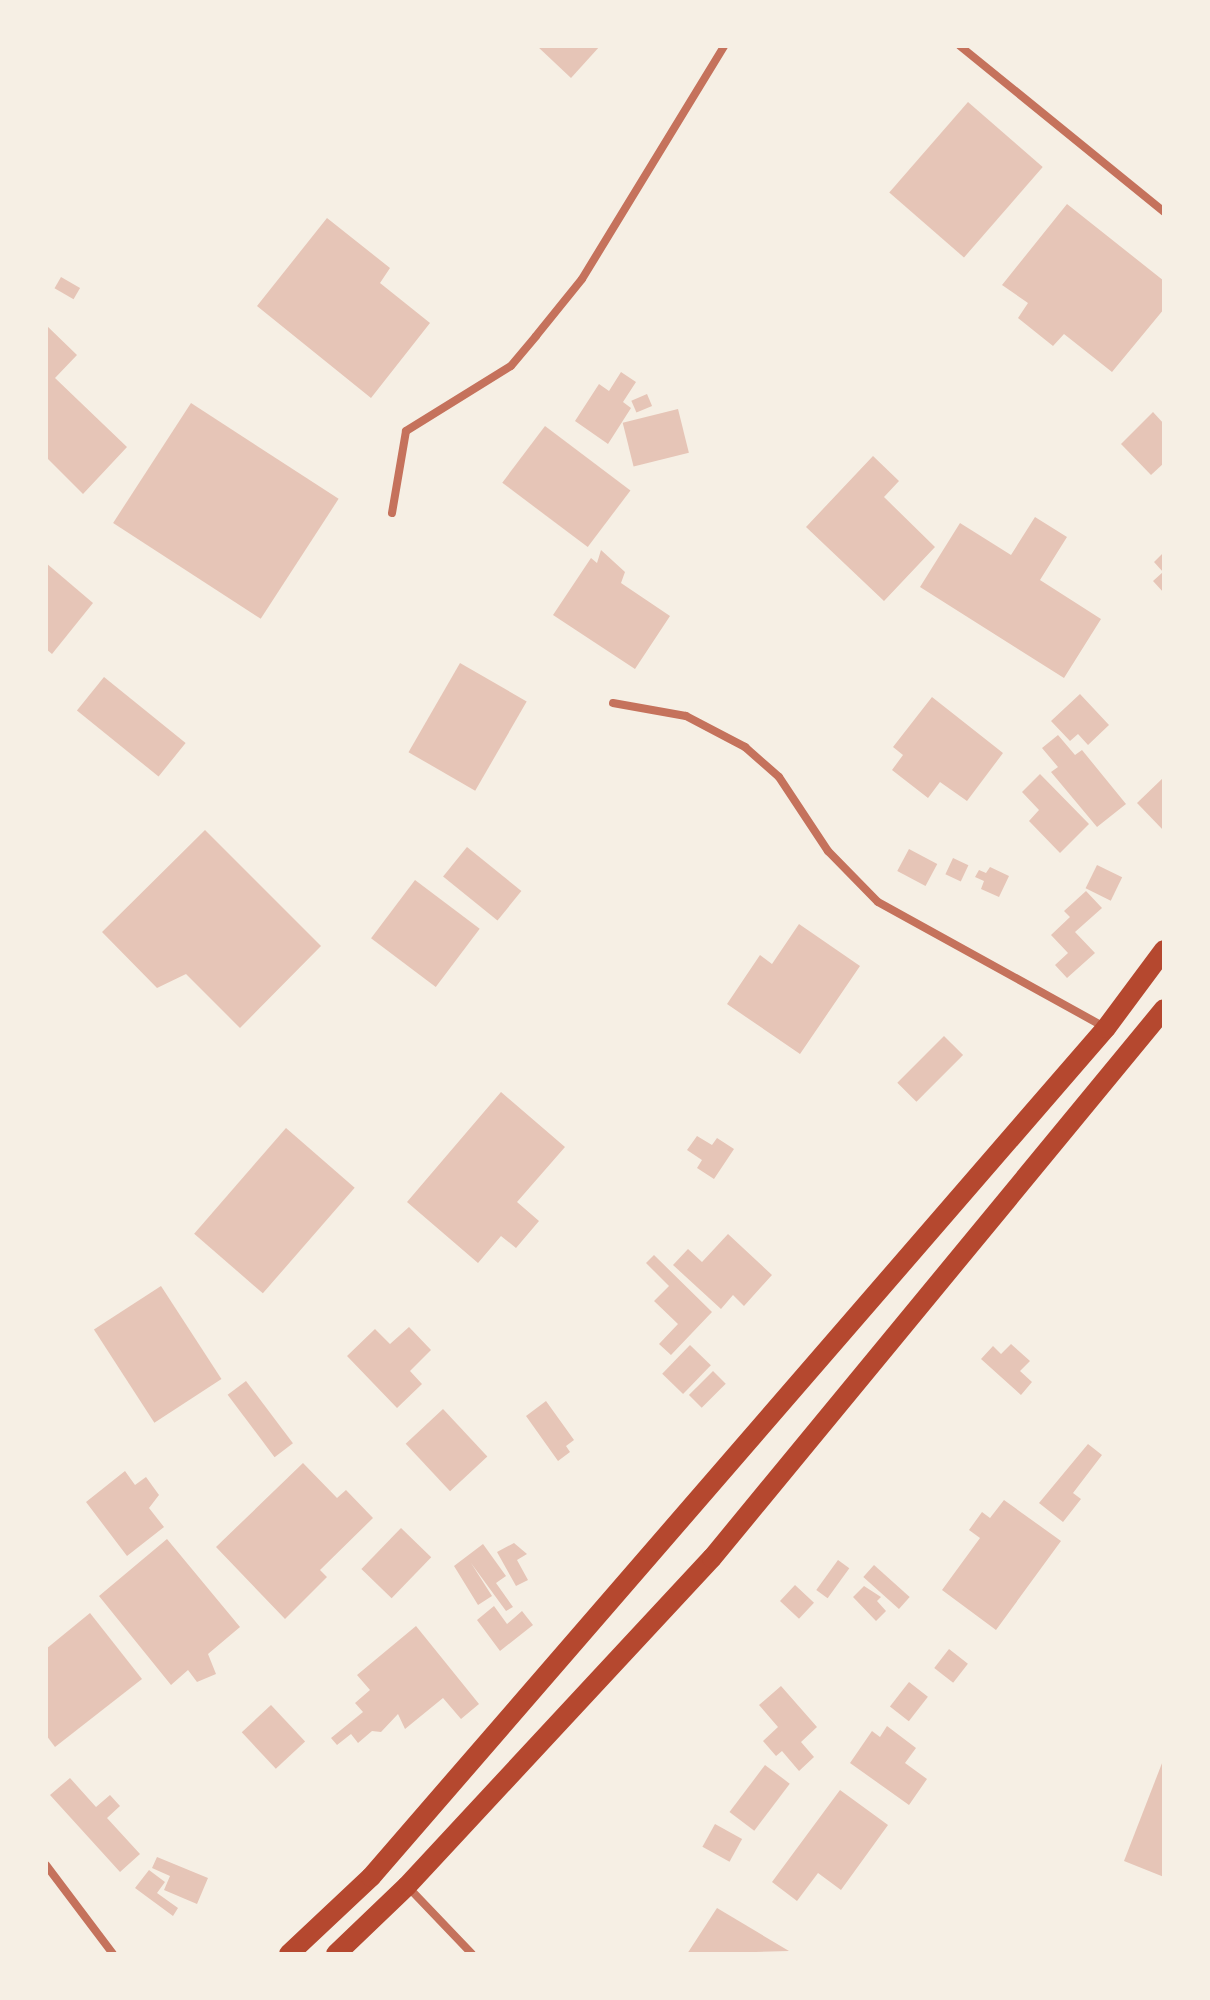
<!DOCTYPE html>
<style>
body{margin:0}
#map{position:relative;width:1210px;height:2000px;overflow:hidden;background:#f6efe4;font-family:Helvetica,sans-serif}
div>[style]{position:absolute}
.building>*{inset:0;background:#e6c5b7;transform-origin:0 0}
.minor>*{height:8px;margin:-4px;padding:0 4px;transform-origin:4px;border-radius:4px;background:#c5725c}
.primary>*{height:20px;margin:-10px;padding:0 10px;transform-origin:10px;border-radius:10px;background:#b5482f}
span{translate:-50% -50%;white-space:nowrap;text-align:center;line-height:1.15;-webkit-text-stroke:7px #f6efe4;paint-order:stroke}
.frame{position:absolute;inset:0;border:48px solid #f6efe4;pointer-events:none}
</style>
<div id="map">
<div class="building">
<i style="clip-path:polygon(537px 46px,600px 46px,571px 78px)"></i>
<i style="left:968px;top:102px;width:99px;height:120px;rotate:41deg"></i>
<i style="clip-path:polygon(1067px 204px,1164px 281px,1164px 309px,1112px 372px,1064px 334px,1053px 346px,1018px 318px,1028px 303px,1002px 285px)"></i>
<i style="clip-path:polygon(327px 218px,390px 268px,380px 283px,430px 323px,371px 398px,257px 306px)"></i>
<i style="left:61px;top:277px;width:22px;height:13px;rotate:30deg"></i>
<i style="clip-path:polygon(46px 325px,77px 355px,55px 378px,127px 447px,83px 494px,46px 457px)"></i>
<i style="clip-path:polygon(621px 372px,636px 382px,623px 402px,631px 408px,608px 444px,575px 421px,599px 384px,609px 391px)"></i>
<i style="left:647px;top:394px;width:13px;height:17px;rotate:67deg"></i>
<i style="left:191px;top:403px;width:176px;height:143px;rotate:33deg"></i>
<i style="left:678px;top:409px;width:45px;height:57px;rotate:76deg"></i>
<i style="clip-path:polygon(1153px 412px,1164px 424px,1164px 463px,1151px 475px,1121px 444px)"></i>
<i style="left:545px;top:426px;width:107px;height:71px;rotate:37deg"></i>
<i style="clip-path:polygon(873px 456px,899px 481px,884px 497px,935px 547px,884px 601px,806px 527px)"></i>
<i style="clip-path:polygon(1035px 517px,1067px 537px,1040px 580px,1101px 619px,1064px 678px,920px 587px,960px 523px,1011px 555px)"></i>
<i style="clip-path:polygon(601px 550px,625px 572px,621px 583px,670px 616px,635px 669px,553px 615px,591px 558px,597px 563px)"></i>
<i style="clip-path:polygon(1164px 552px,1164px 593px,1153px 581px,1163px 572px,1154px 562px)"></i>
<i style="clip-path:polygon(46px 563px,93px 603px,52px 654px,46px 649px)"></i>
<i style="left:460px;top:663px;width:77px;height:103px;rotate:30deg"></i>
<i style="left:104px;top:677px;width:105px;height:43px;rotate:39deg"></i>
<i style="clip-path:polygon(1080px 694px,1109px 725px,1088px 745px,1078px 734px,1070px 741px,1051px 721px)"></i>
<i style="clip-path:polygon(932px 697px,1003px 753px,967px 801px,940px 782px,928px 798px,892px 770px,903px 755px,893px 747px)"></i>
<i style="clip-path:polygon(1058px 735px,1075px 755px,1082px 750px,1126px 804px,1097px 827px,1051px 772px,1058px 767px,1042px 748px)"></i>
<i style="clip-path:polygon(1040px 774px,1089px 824px,1060px 853px,1029px 821px,1039px 810px,1022px 792px)"></i>
<i style="clip-path:polygon(1164px 777px,1164px 831px,1137px 803px)"></i>
<i style="clip-path:polygon(205px 830px,321px 946px,240px 1028px,186px 974px,157px 988px,102px 932px)"></i>
<i style="left:467px;top:847px;width:70px;height:38px;rotate:39deg"></i>
<i style="left:909px;top:849px;width:32px;height:25px;rotate:28deg"></i>
<i style="left:953px;top:858px;width:17px;height:18px;rotate:25deg"></i>
<i style="left:1097px;top:865px;width:28px;height:26px;rotate:26deg"></i>
<i style="clip-path:polygon(990px 867px,1009px 876px,999px 897px,981px 889px,984px 881px,975px 877px,979px 870px,986px 873px)"></i>
<i style="left:415px;top:880px;width:81px;height:73px;rotate:37deg"></i>
<i style="clip-path:polygon(1086px 891px,1102px 908px,1075px 932px,1095px 953px,1067px 978px,1055px 965px,1068px 953px,1051px 935px,1070px 917px,1064px 911px)"></i>
<i style="clip-path:polygon(799px 924px,860px 966px,800px 1054px,727px 1004px,760px 955px,772px 964px)"></i>
<i style="left:944px;top:1036px;width:27px;height:66px;rotate:45deg"></i>
<i style="clip-path:polygon(501px 1092px,565px 1147px,517px 1202px,539px 1221px,516px 1248px,501px 1236px,478px 1263px,407px 1202px)"></i>
<i style="left:286px;top:1128px;width:91px;height:140px;rotate:41deg"></i>
<i style="clip-path:polygon(697px 1136px,712px 1145px,717px 1138px,734px 1149px,714px 1179px,697px 1168px,702px 1160px,687px 1150px)"></i>
<i style="clip-path:polygon(728px 1234px,772px 1275px,744px 1306px,733px 1295px,721px 1309px,673px 1265px,688px 1249px,702px 1262px)"></i>
<i style="clip-path:polygon(654px 1255px,712px 1312px,671px 1355px,659px 1344px,678px 1324px,654px 1301px,669px 1286px,646px 1263px)"></i>
<i style="left:161px;top:1286px;width:111px;height:80px;rotate:57deg"></i>
<i style="clip-path:polygon(409px 1327px,431px 1350px,410px 1371px,422px 1384px,397px 1408px,347px 1356px,375px 1329px,390px 1344px)"></i>
<i style="clip-path:polygon(1011px 1344px,1030px 1361px,1020px 1371px,1032px 1382px,1021px 1395px,981px 1359px,993px 1346px,1001px 1354px)"></i>
<i style="left:690px;top:1345px;width:29px;height:40px;rotate:44deg"></i>
<i style="left:713px;top:1371px;width:18px;height:34px;rotate:45deg"></i>
<i style="left:246px;top:1381px;width:78px;height:23px;rotate:53deg"></i>
<i style="clip-path:polygon(546px 1401px,574px 1440px,566px 1446px,570px 1452px,558px 1461px,526px 1416px)"></i>
<i style="left:443px;top:1409px;width:65px;height:51px;rotate:47deg"></i>
<i style="clip-path:polygon(1088px 1444px,1102px 1455px,1073px 1493px,1081px 1499px,1063px 1522px,1039px 1503px)"></i>
<i style="clip-path:polygon(303px 1463px,337px 1498px,346px 1490px,373px 1518px,320px 1570px,327px 1577px,285px 1619px,216px 1547px)"></i>
<i style="clip-path:polygon(125px 1471px,135px 1485px,146px 1477px,159px 1495px,149px 1508px,164px 1527px,127px 1556px,86px 1502px)"></i>
<i style="clip-path:polygon(1004px 1500px,1061px 1541px,996px 1630px,942px 1590px,980px 1538px,969px 1530px,982px 1512px,990px 1518px)"></i>
<i style="left:401px;top:1528px;width:42px;height:57px;rotate:44deg"></i>
<i style="clip-path:polygon(167px 1539px,240px 1627px,208px 1654px,216px 1674px,197px 1682px,188px 1670px,171px 1685px,99px 1596px)"></i>
<i style="clip-path:polygon(514px 1543px,527px 1554px,517px 1560px,528px 1580px,516px 1586px,497px 1552px)"></i>
<i style="clip-path:polygon(483px 1544px,506px 1576px,496px 1583px,513px 1607px,506px 1611px,471px 1563px,492px 1596px,478px 1605px,454px 1566px)"></i>
<i style="left:838px;top:1560px;width:14px;height:37px;rotate:36deg"></i>
<i style="left:874px;top:1565px;width:48px;height:16px;rotate:42deg"></i>
<i style="left:795px;top:1585px;width:26px;height:22px;rotate:43deg"></i>
<i style="clip-path:polygon(864px 1586px,881px 1597px,877px 1601px,886px 1611px,876px 1621px,853px 1597px)"></i>
<i style="clip-path:polygon(494px 1606px,507px 1624px,522px 1611px,533px 1625px,500px 1651px,477px 1620px)"></i>
<i style="clip-path:polygon(90px 1613px,142px 1679px,55px 1747px,46px 1735px,46px 1649px)"></i>
<i style="clip-path:polygon(416px 1626px,479px 1704px,461px 1719px,443px 1698px,405px 1729px,398px 1714px,381px 1732px,372px 1731px,358px 1743px,351px 1734px,337px 1745px,331px 1738px,363px 1712px,355px 1703px,370px 1690px,357px 1675px)"></i>
<i style="left:949px;top:1649px;width:24px;height:24px;rotate:38deg"></i>
<i style="left:909px;top:1682px;width:24px;height:31px;rotate:38deg"></i>
<i style="clip-path:polygon(781px 1686px,817px 1727px,801px 1742px,814px 1757px,799px 1771px,782px 1751px,776px 1756px,763px 1741px,778px 1727px,759px 1705px)"></i>
<i style="left:271px;top:1705px;width:50px;height:40px;rotate:47deg"></i>
<i style="clip-path:polygon(887px 1726px,916px 1748px,905px 1763px,927px 1779px,909px 1805px,850px 1763px,872px 1731px,880px 1737px)"></i>
<i style="clip-path:polygon(1164px 1758px,1164px 1877px,1124px 1861px)"></i>
<i style="left:765px;top:1765px;width:31px;height:59px;rotate:37deg"></i>
<i style="clip-path:polygon(70px 1778px,96px 1807px,110px 1795px,120px 1806px,107px 1818px,140px 1854px,120px 1872px,50px 1795px)"></i>
<i style="clip-path:polygon(840px 1790px,888px 1825px,841px 1890px,818px 1873px,797px 1901px,772px 1882px)"></i>
<i style="left:715px;top:1824px;width:31px;height:26px;rotate:29deg"></i>
<i style="clip-path:polygon(157px 1857px,208px 1878px,197px 1904px,164px 1890px,170px 1876px,152px 1868px)"></i>
<i style="clip-path:polygon(149px 1870px,165px 1882px,157px 1893px,178px 1908px,173px 1916px,135px 1888px)"></i>
<i style="clip-path:polygon(717px 1908px,789px 1951px,687px 1954px)"></i>
</div>
<div class="minor">
<i style="left:960px;top:46px;width:263px;rotate:39.1deg"></i>
<i style="left:392px;top:513px;width:83px;rotate:-80.3deg"></i>
<i style="left:406px;top:431px;width:123px;rotate:-31.8deg"></i>
<i style="left:511px;top:366px;width:39px;rotate:-50deg"></i>
<i style="left:536px;top:336px;width:73px;rotate:-51.1deg"></i>
<i style="left:582px;top:279px;width:273px;rotate:-58.6deg"></i>
<i style="left:613px;top:703px;width:74px;rotate:10.1deg"></i>
<i style="left:686px;top:716px;width:67px;rotate:27.7deg"></i>
<i style="left:745px;top:747px;width:45px;rotate:41.4deg"></i>
<i style="left:779px;top:777px;width:89px;rotate:56.5deg"></i>
<i style="left:828px;top:851px;width:71px;rotate:45.6deg"></i>
<i style="left:878px;top:902px;width:260px;rotate:28.9deg"></i>
<i style="left:46px;top:1865px;width:111px;rotate:53deg"></i>
<i style="left:409px;top:1888px;width:91px;rotate:46.3deg"></i>
</div>
<div class="primary">
<i style="left:289px;top:1954px;width:112px;rotate:-43.2deg"></i>
<i style="left:371px;top:1877px;width:1123px;rotate:-49.12deg"></i>
<i style="left:1106px;top:1028px;width:97px;rotate:-53.4deg"></i>
<i style="left:336px;top:1954px;width:98px;rotate:-43.8deg"></i>
<i style="left:407px;top:1886px;width:448px;rotate:-47.1deg"></i>
<i style="left:712px;top:1558px;width:711px;rotate:-50.53deg"></i>
</div>
<div class="frame"></div>
</div>
